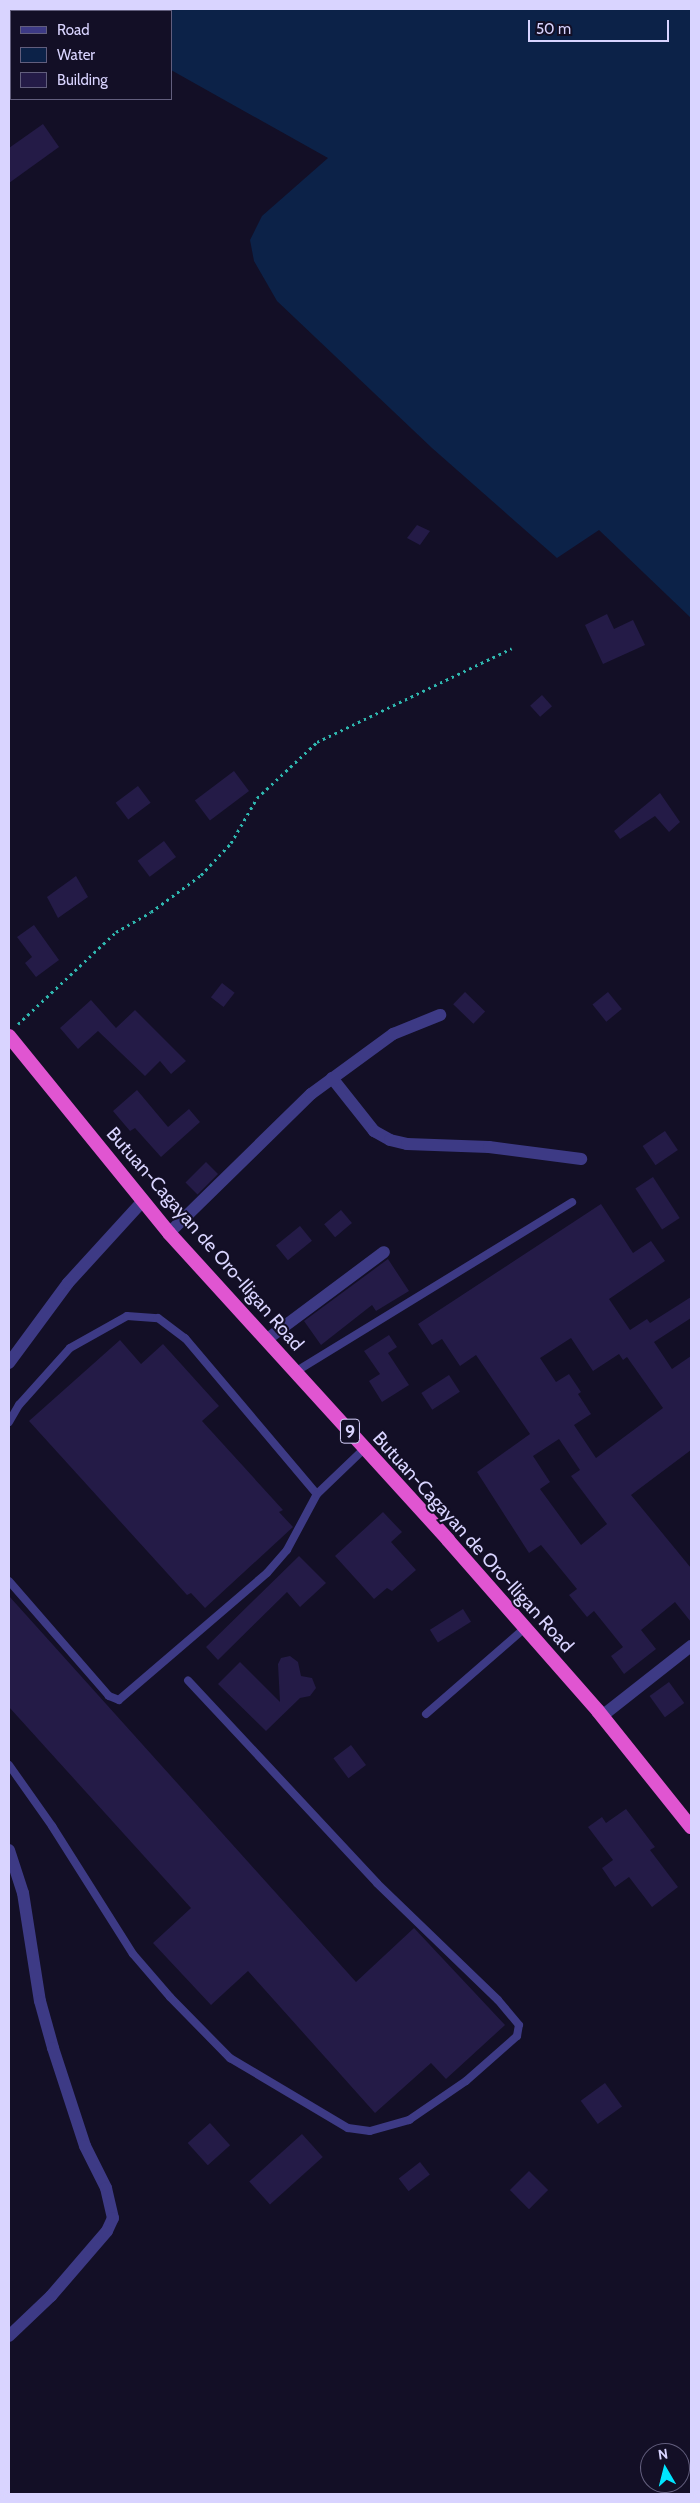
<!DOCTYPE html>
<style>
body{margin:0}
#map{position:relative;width:700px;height:2503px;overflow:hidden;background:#130f26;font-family:Cabin,sans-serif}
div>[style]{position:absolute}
.water>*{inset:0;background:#0c2248}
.building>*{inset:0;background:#241b47;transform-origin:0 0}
.path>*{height:3px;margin-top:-1.5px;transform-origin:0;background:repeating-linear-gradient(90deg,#2fb8b0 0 2.5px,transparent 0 6.5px)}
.service>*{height:8px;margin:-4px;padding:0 4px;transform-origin:4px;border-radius:4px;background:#3d3a85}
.minor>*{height:12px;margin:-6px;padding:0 6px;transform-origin:6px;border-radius:6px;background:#3d3a85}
.trunk>*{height:14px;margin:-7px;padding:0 7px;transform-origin:7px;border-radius:7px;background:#e055d1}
span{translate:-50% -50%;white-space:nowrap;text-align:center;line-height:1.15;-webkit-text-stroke:4px #130f26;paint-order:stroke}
.shield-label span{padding:1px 4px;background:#130f26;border:1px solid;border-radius:4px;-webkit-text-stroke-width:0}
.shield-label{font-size:18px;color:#d9d4ff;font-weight:700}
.street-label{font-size:19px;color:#d9d4ff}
.frame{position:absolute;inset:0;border:10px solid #d9d4ff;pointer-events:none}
.legend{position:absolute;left:10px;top:10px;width:162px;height:90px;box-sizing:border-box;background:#130f26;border:1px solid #625e7d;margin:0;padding:6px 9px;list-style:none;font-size:15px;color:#d9d4ff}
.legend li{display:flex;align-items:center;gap:10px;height:25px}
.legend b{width:25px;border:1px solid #625e7d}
.north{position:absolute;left:640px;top:2443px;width:50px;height:50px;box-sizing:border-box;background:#130f26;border:1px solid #625e7d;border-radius:50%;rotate:352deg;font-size:14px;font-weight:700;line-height:20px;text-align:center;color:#d9d4ff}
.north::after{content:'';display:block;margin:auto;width:18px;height:22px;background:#00e5ff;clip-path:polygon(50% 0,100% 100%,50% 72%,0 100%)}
.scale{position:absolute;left:528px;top:20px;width:141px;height:22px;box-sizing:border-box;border:2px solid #d9d4ff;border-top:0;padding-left:6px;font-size:15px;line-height:18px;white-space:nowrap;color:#d9d4ff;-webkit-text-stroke:4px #130f26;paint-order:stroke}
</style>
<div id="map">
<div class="water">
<i style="clip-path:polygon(62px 9px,691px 9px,691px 618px,599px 530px,557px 558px,432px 448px,277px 301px,254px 261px,250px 240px,262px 216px,328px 158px,171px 70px,171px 11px)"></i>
</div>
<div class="building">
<i style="clip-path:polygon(43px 124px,59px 147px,9px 183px,9px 148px)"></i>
<i style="clip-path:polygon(417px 525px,430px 531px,420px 545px,407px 538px)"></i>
<i style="clip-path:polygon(607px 614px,614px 629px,633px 620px,645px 645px,603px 664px,585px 625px)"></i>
<i style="left:542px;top:695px;width:15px;height:16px;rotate:48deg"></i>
<i style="left:234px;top:771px;width:25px;height:49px;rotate:53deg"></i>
<i style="left:138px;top:786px;width:21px;height:28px;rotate:53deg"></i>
<i style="clip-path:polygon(660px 793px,680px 822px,669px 832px,655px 816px,620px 839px,614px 831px)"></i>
<i style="left:164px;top:841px;width:20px;height:33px;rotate:53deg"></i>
<i style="clip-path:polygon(76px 876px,88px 897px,58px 918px,47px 897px)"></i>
<i style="clip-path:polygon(34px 925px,59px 960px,36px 977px,25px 963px,32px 957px,17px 937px)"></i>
<i style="left:222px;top:983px;width:16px;height:18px;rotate:38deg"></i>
<i style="left:465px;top:992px;width:28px;height:17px;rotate:44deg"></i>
<i style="left:608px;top:992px;width:22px;height:20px;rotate:51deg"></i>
<i style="clip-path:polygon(91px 1000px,116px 1028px,135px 1010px,186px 1061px,171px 1074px,160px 1061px,145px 1076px,98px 1031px,78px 1049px,60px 1028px)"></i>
<i style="clip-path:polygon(137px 1090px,168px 1127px,189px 1109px,200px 1122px,161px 1157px,135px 1128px,130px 1131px,113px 1111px)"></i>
<i style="left:665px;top:1131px;width:23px;height:27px;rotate:56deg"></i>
<i style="left:206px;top:1162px;width:17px;height:29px;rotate:45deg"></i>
<i style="left:653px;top:1177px;width:49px;height:21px;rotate:57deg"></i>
<i style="clip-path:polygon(evenodd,601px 1204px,633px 1253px,651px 1241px,665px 1261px,609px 1299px,630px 1330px,647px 1319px,650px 1323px,691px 1297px,691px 1318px,654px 1342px,672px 1369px,691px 1356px,691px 1450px,631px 1495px,691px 1568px,691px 1622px,675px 1602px,641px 1630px,656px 1649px,624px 1674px,611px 1656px,623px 1647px,594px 1611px,587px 1617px,569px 1595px,577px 1589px,541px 1545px,529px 1553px,477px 1472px,530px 1434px,476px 1355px,460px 1366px,442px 1339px,432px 1345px,418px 1324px,601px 1204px,571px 1338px,593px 1371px,619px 1354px,623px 1360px,627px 1357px,663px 1408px,596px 1458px,574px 1425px,591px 1414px,578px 1394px,581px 1392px,569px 1374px,556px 1382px,540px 1358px,571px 1338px,601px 1204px,559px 1439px,580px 1470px,571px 1476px,607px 1524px,581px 1545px,540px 1489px,550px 1482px,533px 1456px,559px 1439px)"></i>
<i style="left:341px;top:1210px;width:17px;height:22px;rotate:50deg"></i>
<i style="left:300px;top:1226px;width:19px;height:31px;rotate:51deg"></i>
<i style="clip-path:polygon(388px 1259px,409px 1291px,376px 1311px,372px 1305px,321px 1345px,304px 1321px)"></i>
<i style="clip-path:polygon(389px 1335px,397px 1347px,388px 1353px,409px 1385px,382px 1402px,369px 1381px,380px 1374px,364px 1351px)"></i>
<i style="clip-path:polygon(120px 1340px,141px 1364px,163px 1344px,219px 1406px,202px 1421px,283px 1510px,279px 1512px,293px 1527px,205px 1608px,191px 1593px,187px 1595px,29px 1421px)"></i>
<i style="left:449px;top:1375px;width:20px;height:33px;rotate:57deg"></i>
<i style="clip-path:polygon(383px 1512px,402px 1532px,391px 1542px,416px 1570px,392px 1591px,387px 1588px,374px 1599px,335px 1556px)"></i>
<i style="clip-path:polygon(299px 1556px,326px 1583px,300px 1607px,287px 1592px,218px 1660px,206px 1647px)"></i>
<i style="clip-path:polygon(9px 1596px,356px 1982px,414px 1928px,505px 2025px,446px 2079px,431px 2063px,375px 2113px,248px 1971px,211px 2005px,153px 1943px,191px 1908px,9px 1707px)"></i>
<i style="left:463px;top:1609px;width:15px;height:39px;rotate:58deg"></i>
<i style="clip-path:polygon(290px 1656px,298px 1662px,301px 1676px,312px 1678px,316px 1688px,310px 1696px,300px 1698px,266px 1731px,218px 1684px,240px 1662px,280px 1702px,278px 1664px,281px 1658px)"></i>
<i style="left:669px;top:1682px;width:26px;height:24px;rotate:54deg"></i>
<i style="left:351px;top:1745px;width:25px;height:22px;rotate:53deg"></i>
<i style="clip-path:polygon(626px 1809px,655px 1847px,650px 1850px,678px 1887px,652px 1907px,629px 1877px,615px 1887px,602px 1868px,613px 1860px,588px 1827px,602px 1817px,606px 1823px)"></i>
<i style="left:605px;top:2083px;width:29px;height:30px;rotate:54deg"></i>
<i style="left:210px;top:2123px;width:30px;height:30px;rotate:48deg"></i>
<i style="left:302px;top:2134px;width:31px;height:71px;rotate:48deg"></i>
<i style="left:420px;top:2162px;width:16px;height:27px;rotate:52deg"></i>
<i style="left:529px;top:2171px;width:27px;height:27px;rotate:45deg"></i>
</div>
<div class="path">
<i style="left:18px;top:1024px;width:134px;rotate:-43.2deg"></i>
<i style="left:116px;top:932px;width:40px;rotate:-29.7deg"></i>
<i style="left:151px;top:912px;width:62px;rotate:-36.5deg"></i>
<i style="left:201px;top:875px;width:44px;rotate:-46.8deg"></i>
<i style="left:231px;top:843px;width:52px;rotate:-60deg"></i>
<i style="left:257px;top:798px;width:82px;rotate:-43deg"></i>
<i style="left:317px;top:742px;width:216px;rotate:-25.7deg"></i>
</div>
<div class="service">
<i style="left:295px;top:1372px;width:325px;rotate:-31.5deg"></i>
<i style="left:9px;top:1422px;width:20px;rotate:-60deg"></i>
<i style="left:19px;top:1405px;width:76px;rotate:-48.2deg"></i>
<i style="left:70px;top:1348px;width:65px;rotate:-29.3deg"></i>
<i style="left:127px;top:1316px;width:31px;rotate:4deg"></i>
<i style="left:158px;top:1318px;width:34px;rotate:37deg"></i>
<i style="left:185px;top:1338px;width:204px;rotate:49.8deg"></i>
<i style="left:317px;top:1494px;width:64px;rotate:118.2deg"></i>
<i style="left:287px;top:1550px;width:30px;rotate:131deg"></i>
<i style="left:267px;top:1573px;width:195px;rotate:139.4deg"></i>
<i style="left:119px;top:1700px;width:11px;rotate:-158deg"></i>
<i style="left:109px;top:1696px;width:152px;rotate:-131deg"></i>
<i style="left:317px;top:1494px;width:66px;rotate:-43.8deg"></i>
<i style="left:426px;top:1714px;width:131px;rotate:-41deg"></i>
<i style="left:9px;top:1765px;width:75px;rotate:54.8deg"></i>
<i style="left:52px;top:1826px;width:151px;rotate:57.7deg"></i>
<i style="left:133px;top:1954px;width:57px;rotate:49.3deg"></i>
<i style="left:170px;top:1997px;width:86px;rotate:45.5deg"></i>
<i style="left:230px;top:2058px;width:137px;rotate:30.7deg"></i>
<i style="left:348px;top:2128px;width:22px;rotate:8deg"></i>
<i style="left:370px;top:2131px;width:41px;rotate:-15.8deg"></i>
<i style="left:409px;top:2120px;width:69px;rotate:-34.4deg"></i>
<i style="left:466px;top:2081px;width:68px;rotate:-41.4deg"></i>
<i style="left:517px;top:2036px;width:11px;rotate:-80deg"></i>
<i style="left:519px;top:2025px;width:33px;rotate:-130deg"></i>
<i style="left:498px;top:2000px;width:168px;rotate:-136deg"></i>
<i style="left:377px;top:1883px;width:277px;rotate:-133deg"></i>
</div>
<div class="minor">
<i style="left:332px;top:1078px;width:68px;rotate:51.6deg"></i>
<i style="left:374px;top:1131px;width:18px;rotate:29deg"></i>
<i style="left:390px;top:1140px;width:17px;rotate:13deg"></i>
<i style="left:407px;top:1144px;width:82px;rotate:2.1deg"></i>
<i style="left:489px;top:1147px;width:93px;rotate:7.4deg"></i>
<i style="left:169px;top:1233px;width:199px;rotate:-44.4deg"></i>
<i style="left:311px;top:1094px;width:102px;rotate:-36.2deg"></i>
<i style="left:393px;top:1034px;width:51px;rotate:-22deg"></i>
<i style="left:266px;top:1340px;width:147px;rotate:-36.7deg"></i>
<i style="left:9px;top:1363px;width:99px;rotate:-53.6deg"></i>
<i style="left:68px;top:1283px;width:111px;rotate:-47.6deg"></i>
<i style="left:602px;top:1716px;width:113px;rotate:-38.2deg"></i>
<i style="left:9px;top:1850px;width:45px;rotate:72deg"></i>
<i style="left:23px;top:1893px;width:109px;rotate:81.1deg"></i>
<i style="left:40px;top:2001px;width:49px;rotate:74.5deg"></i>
<i style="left:53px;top:2048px;width:103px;rotate:71.9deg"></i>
<i style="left:85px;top:2146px;width:47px;rotate:63.4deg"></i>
<i style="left:106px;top:2188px;width:31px;rotate:77deg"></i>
<i style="left:113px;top:2218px;width:14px;rotate:115deg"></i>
<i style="left:107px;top:2231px;width:86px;rotate:130.7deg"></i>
<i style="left:51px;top:2296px;width:58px;rotate:136.4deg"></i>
</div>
<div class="trunk">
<i style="left:9px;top:1036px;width:254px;rotate:50.9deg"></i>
<i style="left:169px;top:1233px;width:415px;rotate:47.7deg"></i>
<i style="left:448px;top:1540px;width:227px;rotate:48.7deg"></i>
<i style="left:598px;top:1711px;width:149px;rotate:51.3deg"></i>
</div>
<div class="shield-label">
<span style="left:350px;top:1431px">9</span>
</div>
<div class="street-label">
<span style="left:205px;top:1239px;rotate:49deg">Butuan-Cagayan de Oro-Iligan Road</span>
<span style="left:473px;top:1542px;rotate:48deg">Butuan-Cagayan de Oro-Iligan Road</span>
</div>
<div class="frame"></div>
<ul class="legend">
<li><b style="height:6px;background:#3d3a85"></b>Road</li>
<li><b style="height:14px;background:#0c2248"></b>Water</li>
<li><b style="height:14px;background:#241b47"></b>Building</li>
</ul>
<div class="north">N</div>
<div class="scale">50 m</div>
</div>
